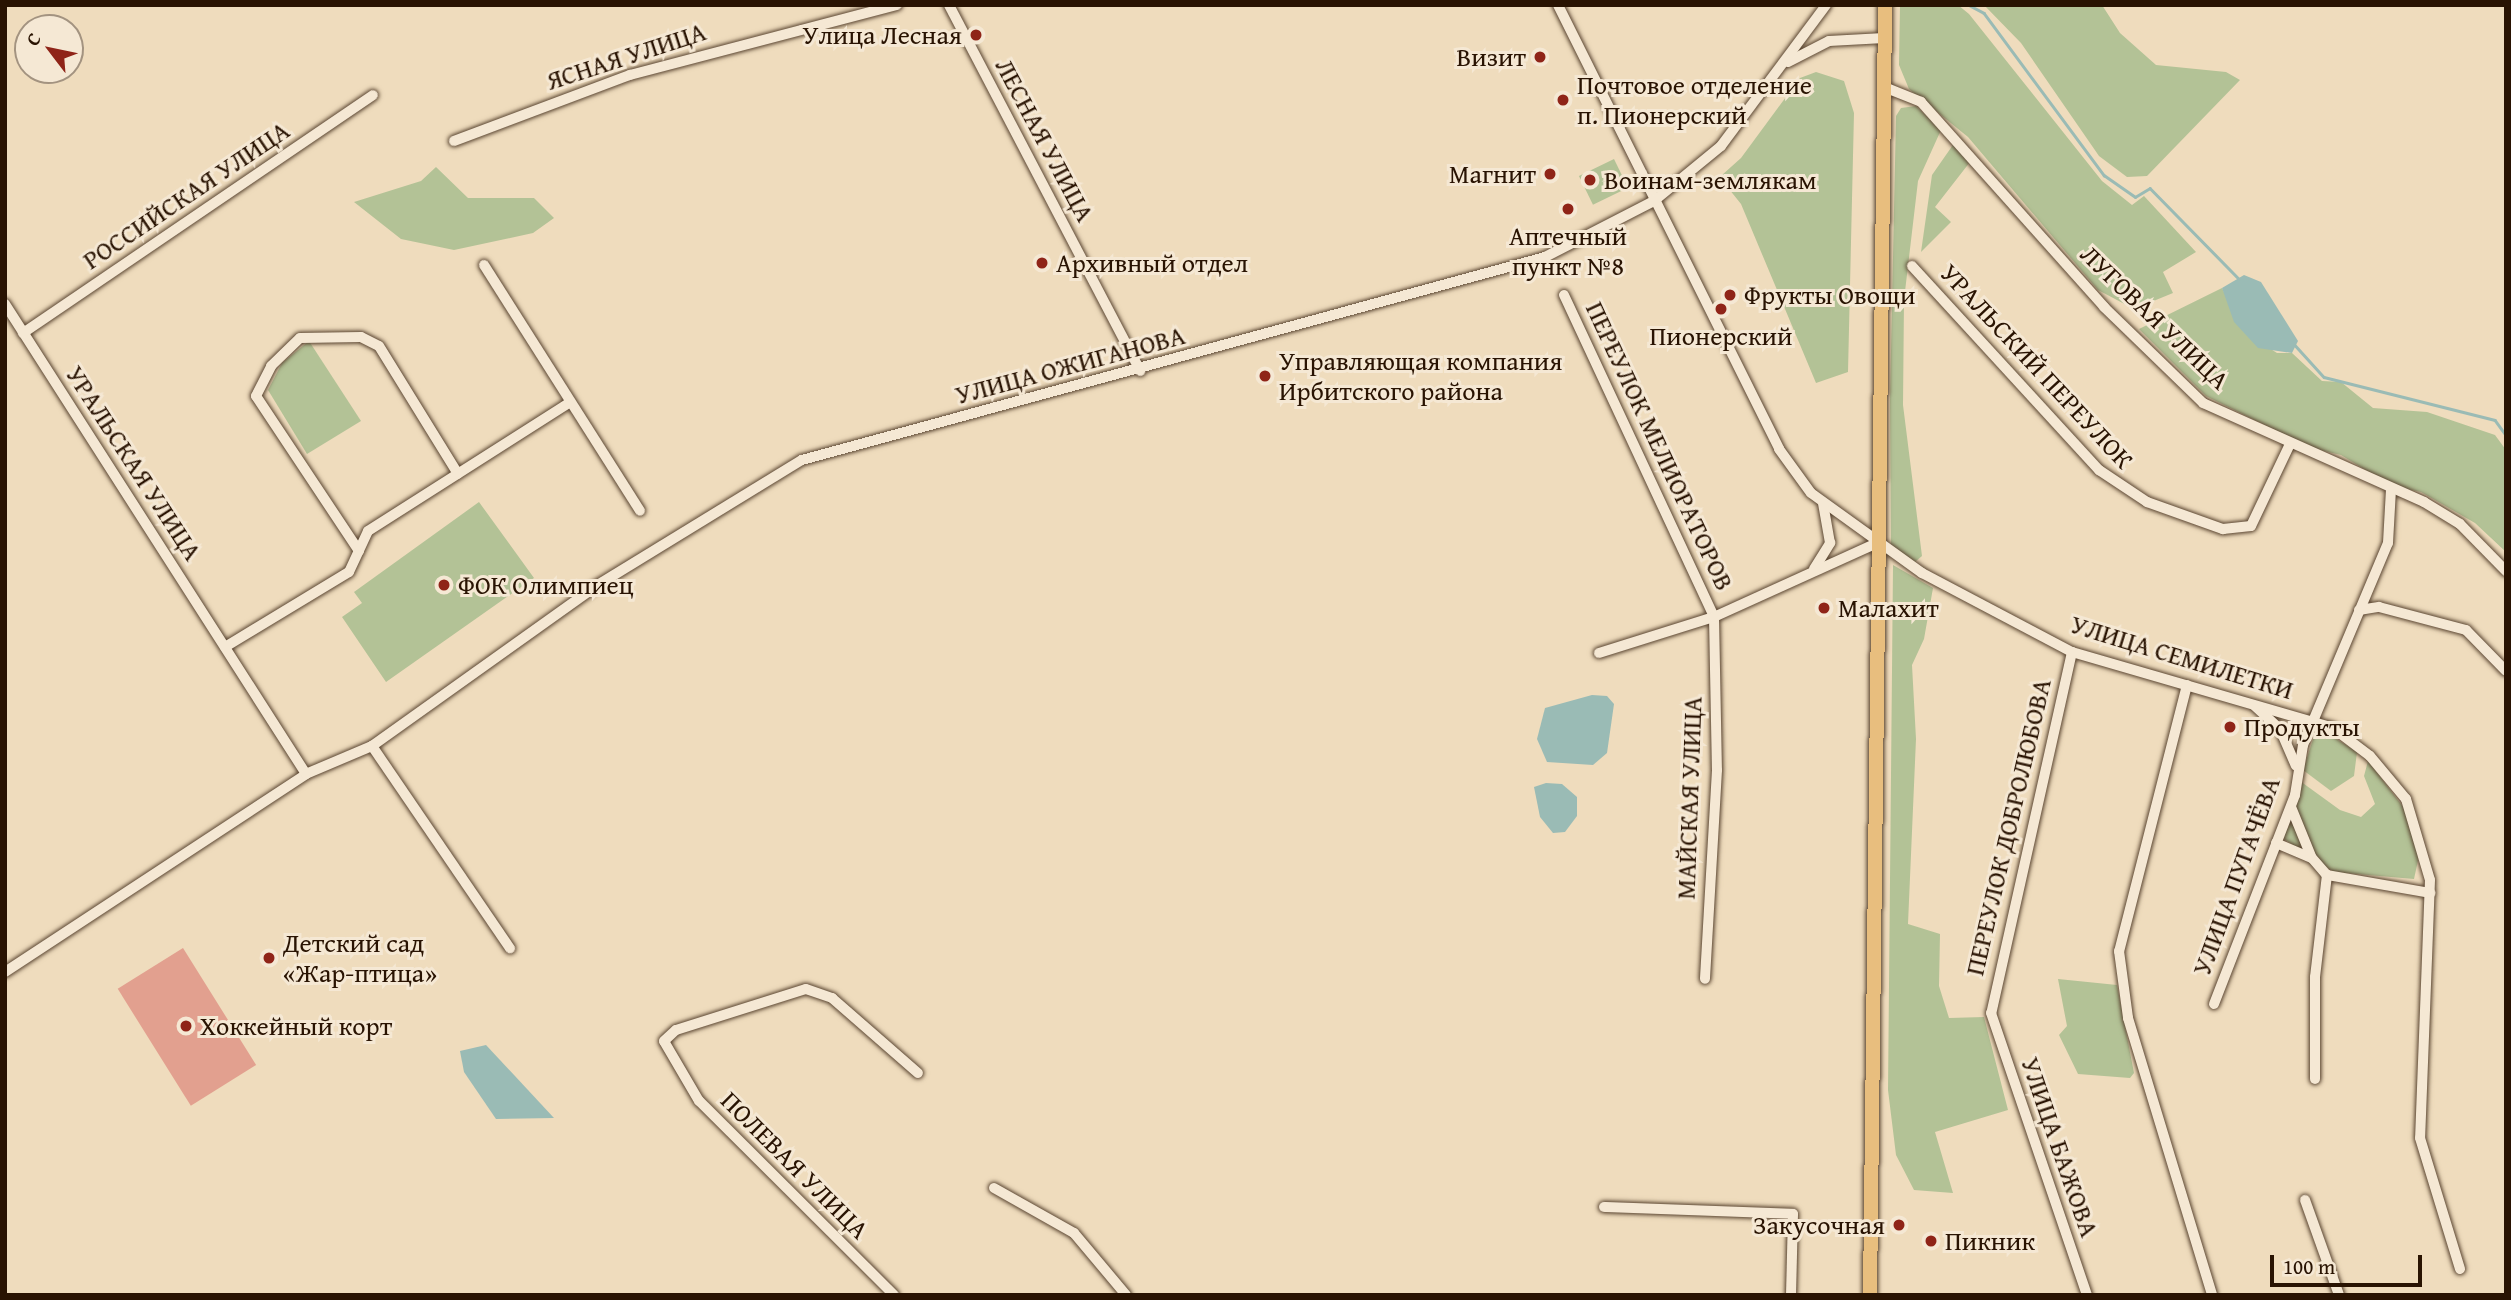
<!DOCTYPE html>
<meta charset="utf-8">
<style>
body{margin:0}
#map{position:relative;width:2511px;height:1300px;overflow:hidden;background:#efdcbd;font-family:"Gentium Book Plus",serif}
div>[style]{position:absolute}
.green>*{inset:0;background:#b3c296;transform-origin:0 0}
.water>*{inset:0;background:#9abbb5}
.stream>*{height:2.5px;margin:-1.25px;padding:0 1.25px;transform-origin:1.25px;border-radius:1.25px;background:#9abbb5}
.building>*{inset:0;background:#e2a08f;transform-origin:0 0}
.roads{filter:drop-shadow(0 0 2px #5a4531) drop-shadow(0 0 2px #5a4531)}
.minor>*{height:10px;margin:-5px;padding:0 5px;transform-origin:5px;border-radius:5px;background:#f5e8d4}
.major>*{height:14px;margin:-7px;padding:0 7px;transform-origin:7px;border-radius:7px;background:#e8be7e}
.dots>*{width:19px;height:19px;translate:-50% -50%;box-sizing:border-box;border:4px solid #f5e8d4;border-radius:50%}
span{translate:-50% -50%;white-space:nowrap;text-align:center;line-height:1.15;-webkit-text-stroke:6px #f5e8d4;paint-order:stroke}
.poi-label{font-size:26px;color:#291302}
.right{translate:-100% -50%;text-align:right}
.left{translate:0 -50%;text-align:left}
.street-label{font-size:26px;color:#291302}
.frame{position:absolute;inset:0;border:7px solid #291302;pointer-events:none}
.north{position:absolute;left:14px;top:14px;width:70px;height:70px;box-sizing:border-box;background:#f5e8d4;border:2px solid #a39380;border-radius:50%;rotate:302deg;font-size:19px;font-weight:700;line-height:28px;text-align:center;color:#291302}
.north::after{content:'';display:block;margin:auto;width:24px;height:32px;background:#8f2418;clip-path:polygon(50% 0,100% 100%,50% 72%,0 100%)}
.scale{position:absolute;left:2270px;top:1255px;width:152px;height:32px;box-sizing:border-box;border:4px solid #291302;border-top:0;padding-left:9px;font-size:21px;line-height:24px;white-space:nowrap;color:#291302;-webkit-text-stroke:5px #f5e8d4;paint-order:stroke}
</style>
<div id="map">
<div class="green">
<i style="clip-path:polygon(1900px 5px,1958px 5px,1969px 14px,2102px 181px,2132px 205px,2144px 196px,2196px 252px,2163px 272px,2173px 293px,2134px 309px,2098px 290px,1968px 137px,1909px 89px,1899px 65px)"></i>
<i style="clip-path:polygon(1984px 5px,2102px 5px,2120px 33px,2156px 65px,2226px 72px,2240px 80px,2147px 176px,2127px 177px,2099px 156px,2021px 43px)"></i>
<i style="clip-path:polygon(1816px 72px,1844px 81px,1854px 113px,1848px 372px,1816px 383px,1741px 204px,1729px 189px,1712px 184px,1741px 158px,1800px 78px)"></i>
<i style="clip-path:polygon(1916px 106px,1941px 130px,1918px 181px,1904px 300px,1903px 405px,1922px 556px,1915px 562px,1891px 551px,1890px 399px,1896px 116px,1901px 108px)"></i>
<i style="clip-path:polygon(1955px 142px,1970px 162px,1935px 207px,1951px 222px,1921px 252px,1932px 175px)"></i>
<i style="left:1614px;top:159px;width:32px;height:39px;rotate:64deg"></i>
<i style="clip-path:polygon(436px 167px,468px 198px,534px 198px,554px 218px,533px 233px,454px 250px,401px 239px,354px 202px,421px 181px)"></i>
<i style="clip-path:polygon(2222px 288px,2244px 332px,2277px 353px,2292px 353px,2322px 381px,2341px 382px,2373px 408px,2427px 412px,2495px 435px,2506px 450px,2506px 552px,2475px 523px,2421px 492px,2392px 486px,2341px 455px,2311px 448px,2206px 396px,2139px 329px)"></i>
<i style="clip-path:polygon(309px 341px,361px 421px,307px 454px,268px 390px,282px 363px)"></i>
<i style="clip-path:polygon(479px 502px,534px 578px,386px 682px,342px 617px,362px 603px,354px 592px)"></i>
<i style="clip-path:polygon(1893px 565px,1933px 588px,1924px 639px,1912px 665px,1916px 739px,1908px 924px,1940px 934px,1939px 986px,1949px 1018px,1984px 1017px,2008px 1110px,1935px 1132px,1953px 1193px,1914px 1190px,1896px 1155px,1888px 1090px)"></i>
<i style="clip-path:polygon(2317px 727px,2357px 752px,2354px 776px,2331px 791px,2303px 770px)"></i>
<i style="clip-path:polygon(2368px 761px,2404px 808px,2419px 856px,2414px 879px,2334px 872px,2284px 839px,2300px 781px,2340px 810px,2361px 817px,2375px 804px,2364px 776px)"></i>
<i style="clip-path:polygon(2058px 979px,2117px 985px,2134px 1073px,2130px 1078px,2078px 1074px,2059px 1035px,2067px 1026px)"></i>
</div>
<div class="water">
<i style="clip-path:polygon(2244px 275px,2261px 282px,2298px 341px,2292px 353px,2258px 348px,2234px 322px,2222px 288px)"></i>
<i style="clip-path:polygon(1592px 695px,1607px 696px,1614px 704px,1607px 753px,1593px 765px,1547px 762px,1537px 739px,1545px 708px)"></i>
<i style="clip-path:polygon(1546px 783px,1562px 784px,1577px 797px,1577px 816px,1565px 832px,1553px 833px,1540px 817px,1534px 787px)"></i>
<i style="clip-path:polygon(486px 1045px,554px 1118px,496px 1119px,464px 1072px,460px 1051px)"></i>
</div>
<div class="stream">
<i style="left:1969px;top:5px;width:17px;rotate:28deg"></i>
<i style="left:1984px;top:13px;width:202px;rotate:53.5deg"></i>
<i style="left:2104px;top:175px;width:38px;rotate:35deg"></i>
<i style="left:2135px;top:197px;width:17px;rotate:-31deg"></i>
<i style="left:2150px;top:188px;width:127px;rotate:45.6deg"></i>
<i style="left:2295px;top:345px;width:43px;rotate:47.8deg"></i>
<i style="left:2324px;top:377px;width:176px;rotate:14.1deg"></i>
<i style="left:2495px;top:420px;width:19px;rotate:54deg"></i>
</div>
<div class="building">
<i style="left:183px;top:948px;width:138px;height:77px;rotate:58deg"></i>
</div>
<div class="roads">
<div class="minor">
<i style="left:949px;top:5px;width:413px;rotate:62.4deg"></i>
<i style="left:1558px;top:5px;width:496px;rotate:63.5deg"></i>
<i style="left:1779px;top:449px;width:54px;rotate:54deg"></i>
<i style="left:1811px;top:493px;width:137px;rotate:35.8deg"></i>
<i style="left:1922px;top:573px;width:170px;rotate:27.8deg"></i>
<i style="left:2072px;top:652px;width:272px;rotate:16.2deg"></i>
<i style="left:2333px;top:728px;width:46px;rotate:37.1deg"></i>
<i style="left:2370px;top:756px;width:56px;rotate:50.1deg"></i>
<i style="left:2406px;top:799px;width:84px;rotate:73.5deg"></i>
<i style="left:2430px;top:880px;width:258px;rotate:92.2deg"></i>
<i style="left:2420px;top:1138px;width:137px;rotate:73deg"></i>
<i style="left:1788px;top:62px;width:46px;rotate:-27.1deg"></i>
<i style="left:1829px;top:41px;width:55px;rotate:-3.1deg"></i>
<i style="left:1884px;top:87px;width:40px;rotate:22deg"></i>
<i style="left:1921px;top:102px;width:275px;rotate:48.2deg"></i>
<i style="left:2104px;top:307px;width:138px;rotate:44.1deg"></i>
<i style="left:2203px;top:403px;width:242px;rotate:24.1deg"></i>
<i style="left:2424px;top:502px;width:42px;rotate:31.4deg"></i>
<i style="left:2460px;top:524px;width:66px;rotate:45.6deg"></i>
<i style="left:454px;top:141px;width:188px;rotate:-20.6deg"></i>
<i style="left:630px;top:75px;width:276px;rotate:-14.7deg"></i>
<i style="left:484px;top:265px;width:291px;rotate:57.6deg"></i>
<i style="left:1912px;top:266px;width:277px;rotate:47.5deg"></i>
<i style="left:2099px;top:470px;width:58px;rotate:33.7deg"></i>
<i style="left:2147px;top:502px;width:81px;rotate:19.6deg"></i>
<i style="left:2223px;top:529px;width:28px;rotate:-6deg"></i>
<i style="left:2251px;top:526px;width:91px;rotate:-64.6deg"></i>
<i style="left:1564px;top:295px;width:355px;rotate:65deg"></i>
<i style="left:1714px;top:617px;width:153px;rotate:88.9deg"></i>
<i style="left:1717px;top:770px;width:209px;rotate:93.3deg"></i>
<i style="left:5px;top:304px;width:558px;rotate:57.36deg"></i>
<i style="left:23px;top:333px;width:423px;rotate:-34.2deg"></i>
<i style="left:359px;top:551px;width:186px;rotate:-123.6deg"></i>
<i style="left:256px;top:396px;width:34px;rotate:-63deg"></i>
<i style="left:271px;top:366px;width:40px;rotate:-44deg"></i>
<i style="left:300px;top:338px;width:61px;rotate:-0.9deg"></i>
<i style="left:361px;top:337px;width:20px;rotate:27deg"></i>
<i style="left:379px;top:346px;width:150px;rotate:58.3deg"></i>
<i style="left:1814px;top:569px;width:31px;rotate:-58deg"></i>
<i style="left:1830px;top:543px;width:40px;rotate:-100deg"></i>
<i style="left:2359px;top:610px;width:20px;rotate:-9deg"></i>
<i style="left:2379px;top:607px;width:90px;rotate:14.8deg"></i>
<i style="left:2466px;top:630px;width:57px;rotate:45.7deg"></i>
<i style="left:225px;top:647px;width:145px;rotate:-31.2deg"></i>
<i style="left:349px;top:572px;width:45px;rotate:-65.1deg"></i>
<i style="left:368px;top:531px;width:238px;rotate:-32.5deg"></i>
<i style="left:2072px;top:652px;width:370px;rotate:102.6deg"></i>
<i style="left:1991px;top:1013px;width:298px;rotate:71.2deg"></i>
<i style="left:1599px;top:653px;width:121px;rotate:-17.4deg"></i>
<i style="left:1714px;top:617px;width:181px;rotate:-24.4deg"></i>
<i style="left:2187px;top:685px;width:275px;rotate:104.3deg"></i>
<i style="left:2119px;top:951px;width:68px;rotate:82.3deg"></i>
<i style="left:2128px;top:1018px;width:289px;rotate:73.1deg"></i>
<i style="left:2255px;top:706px;width:34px;rotate:43deg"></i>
<i style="left:2280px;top:729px;width:40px;rotate:66.6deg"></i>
<i style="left:372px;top:746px;width:245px;rotate:55.7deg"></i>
<i style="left:2291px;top:807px;width:53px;rotate:67.8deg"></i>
<i style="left:2276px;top:843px;width:39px;rotate:23deg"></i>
<i style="left:2312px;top:858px;width:23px;rotate:49deg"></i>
<i style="left:2327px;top:875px;width:105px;rotate:9.9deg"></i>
<i style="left:5px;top:972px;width:360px;rotate:-33.3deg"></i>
<i style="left:306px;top:774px;width:72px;rotate:-23deg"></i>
<i style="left:372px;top:746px;width:275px;rotate:-35.5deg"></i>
<i style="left:596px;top:586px;width:241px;rotate:-31.5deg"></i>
<i style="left:802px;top:460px;width:770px;rotate:-15.28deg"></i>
<i style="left:1545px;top:257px;width:123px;rotate:-27.2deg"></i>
<i style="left:1654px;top:201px;width:87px;rotate:-39.4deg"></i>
<i style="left:1721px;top:146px;width:176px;rotate:-53.3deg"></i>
<i style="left:2214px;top:1004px;width:224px;rotate:-68.8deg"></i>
<i style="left:2295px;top:795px;width:51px;rotate:-80.9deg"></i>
<i style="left:2303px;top:745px;width:219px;rotate:-67.2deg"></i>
<i style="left:2388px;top:543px;width:53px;rotate:-86.8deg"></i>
<i style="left:2315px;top:1079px;width:102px;rotate:-90deg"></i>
<i style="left:2315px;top:977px;width:103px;rotate:-83.3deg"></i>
<i style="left:994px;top:1188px;width:92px;rotate:29.4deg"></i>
<i style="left:1074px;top:1233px;width:81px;rotate:50deg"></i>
<i style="left:2305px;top:1200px;width:101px;rotate:70.3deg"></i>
<i style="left:1604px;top:1207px;width:189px;rotate:2.1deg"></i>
<i style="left:1793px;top:1214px;width:81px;rotate:91.4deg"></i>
<i style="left:894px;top:1295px;width:275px;rotate:-135.1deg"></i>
<i style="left:699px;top:1101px;width:69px;rotate:-120.3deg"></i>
<i style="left:664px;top:1041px;width:16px;rotate:-43deg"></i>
<i style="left:676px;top:1030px;width:136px;rotate:-17.5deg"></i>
<i style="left:806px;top:989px;width:28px;rotate:19deg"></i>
<i style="left:832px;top:998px;width:114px;rotate:41.1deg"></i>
</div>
<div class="major">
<i style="left:1870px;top:1295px;width:1290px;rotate:-89.33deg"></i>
</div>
</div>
<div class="dots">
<i style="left:976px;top:35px;background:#8f2418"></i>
<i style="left:1540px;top:57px;background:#8f2418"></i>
<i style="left:1563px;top:100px;background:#8f2418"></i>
<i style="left:1550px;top:174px;background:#8f2418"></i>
<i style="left:1590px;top:180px;background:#8f2418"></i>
<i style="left:1568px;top:209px;background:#8f2418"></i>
<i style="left:1042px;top:263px;background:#8f2418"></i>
<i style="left:1730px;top:295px;background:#8f2418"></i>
<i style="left:1721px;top:309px;background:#8f2418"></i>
<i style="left:1265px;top:376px;background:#8f2418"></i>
<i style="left:444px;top:585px;background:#8f2418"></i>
<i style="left:1824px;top:608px;background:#8f2418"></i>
<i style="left:2230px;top:727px;background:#8f2418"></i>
<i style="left:269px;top:958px;background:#8f2418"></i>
<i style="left:186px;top:1026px;background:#8f2418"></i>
<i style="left:1899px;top:1225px;background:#8f2418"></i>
<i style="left:1931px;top:1241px;background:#8f2418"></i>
</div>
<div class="poi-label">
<span class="right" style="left:962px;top:35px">Улица Лесная</span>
<span class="right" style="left:1526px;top:57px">Визит</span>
<span class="left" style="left:1577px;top:100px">Почтовое отделение<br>п. Пионерский</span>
<span class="right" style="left:1536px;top:174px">Магнит</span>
<span class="left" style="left:1604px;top:180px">Воинам-землякам</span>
<span style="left:1568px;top:251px">Аптечный<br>пункт №8</span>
<span class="left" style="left:1056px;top:263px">Архивный отдел</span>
<span class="left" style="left:1744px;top:295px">Фрукты Овощи</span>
<span style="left:1721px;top:336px">Пионерский</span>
<span class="left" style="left:1279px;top:376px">Управляющая компания<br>Ирбитского района</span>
<span class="left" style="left:458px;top:585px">ФОК Олимпиец</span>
<span class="left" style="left:1838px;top:608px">Малахит</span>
<span class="left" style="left:2244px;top:727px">Продукты</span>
<span class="left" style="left:283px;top:958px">Детский сад<br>«Жар-птица»</span>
<span class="left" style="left:200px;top:1026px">Хоккейный корт</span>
<span class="right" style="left:1885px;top:1225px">Закусочная</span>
<span class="left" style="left:1945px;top:1241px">Пикник</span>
</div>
<div class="street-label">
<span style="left:626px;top:56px;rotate:-18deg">ЯСНАЯ УЛИЦА</span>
<span style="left:1045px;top:140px;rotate:62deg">ЛЕСНАЯ УЛИЦА</span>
<span style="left:186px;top:195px;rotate:-34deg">РОССИЙСКАЯ УЛИЦА</span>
<span style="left:2155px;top:317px;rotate:44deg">ЛУГОВАЯ УЛИЦА</span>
<span style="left:1070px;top:365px;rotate:-15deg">УЛИЦА ОЖИГАНОВА</span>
<span style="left:2037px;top:366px;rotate:47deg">УРАЛЬСКИЙ ПЕРЕУЛОК</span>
<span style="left:1660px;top:446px;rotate:65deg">ПЕРЕУЛОК МЕЛИОРАТОРОВ</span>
<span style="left:134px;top:463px;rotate:57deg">УРАЛЬСКАЯ УЛИЦА</span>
<span style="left:2182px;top:657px;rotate:17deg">УЛИЦА СЕМИЛЕТКИ</span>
<span style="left:1689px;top:798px;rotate:-88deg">МАЙСКАЯ УЛИЦА</span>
<span style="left:2008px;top:827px;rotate:-77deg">ПЕРЕУЛОК ДОБРОЛЮБОВА</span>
<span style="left:2236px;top:876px;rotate:-70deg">УЛИЦА ПУГАЧЁВА</span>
<span style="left:2060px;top:1147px;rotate:71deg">УЛИЦА БАЖОВА</span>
<span style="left:795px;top:1165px;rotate:45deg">ПОЛЕВАЯ УЛИЦА</span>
</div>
<div class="frame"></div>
<div class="north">С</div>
<div class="scale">100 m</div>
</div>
